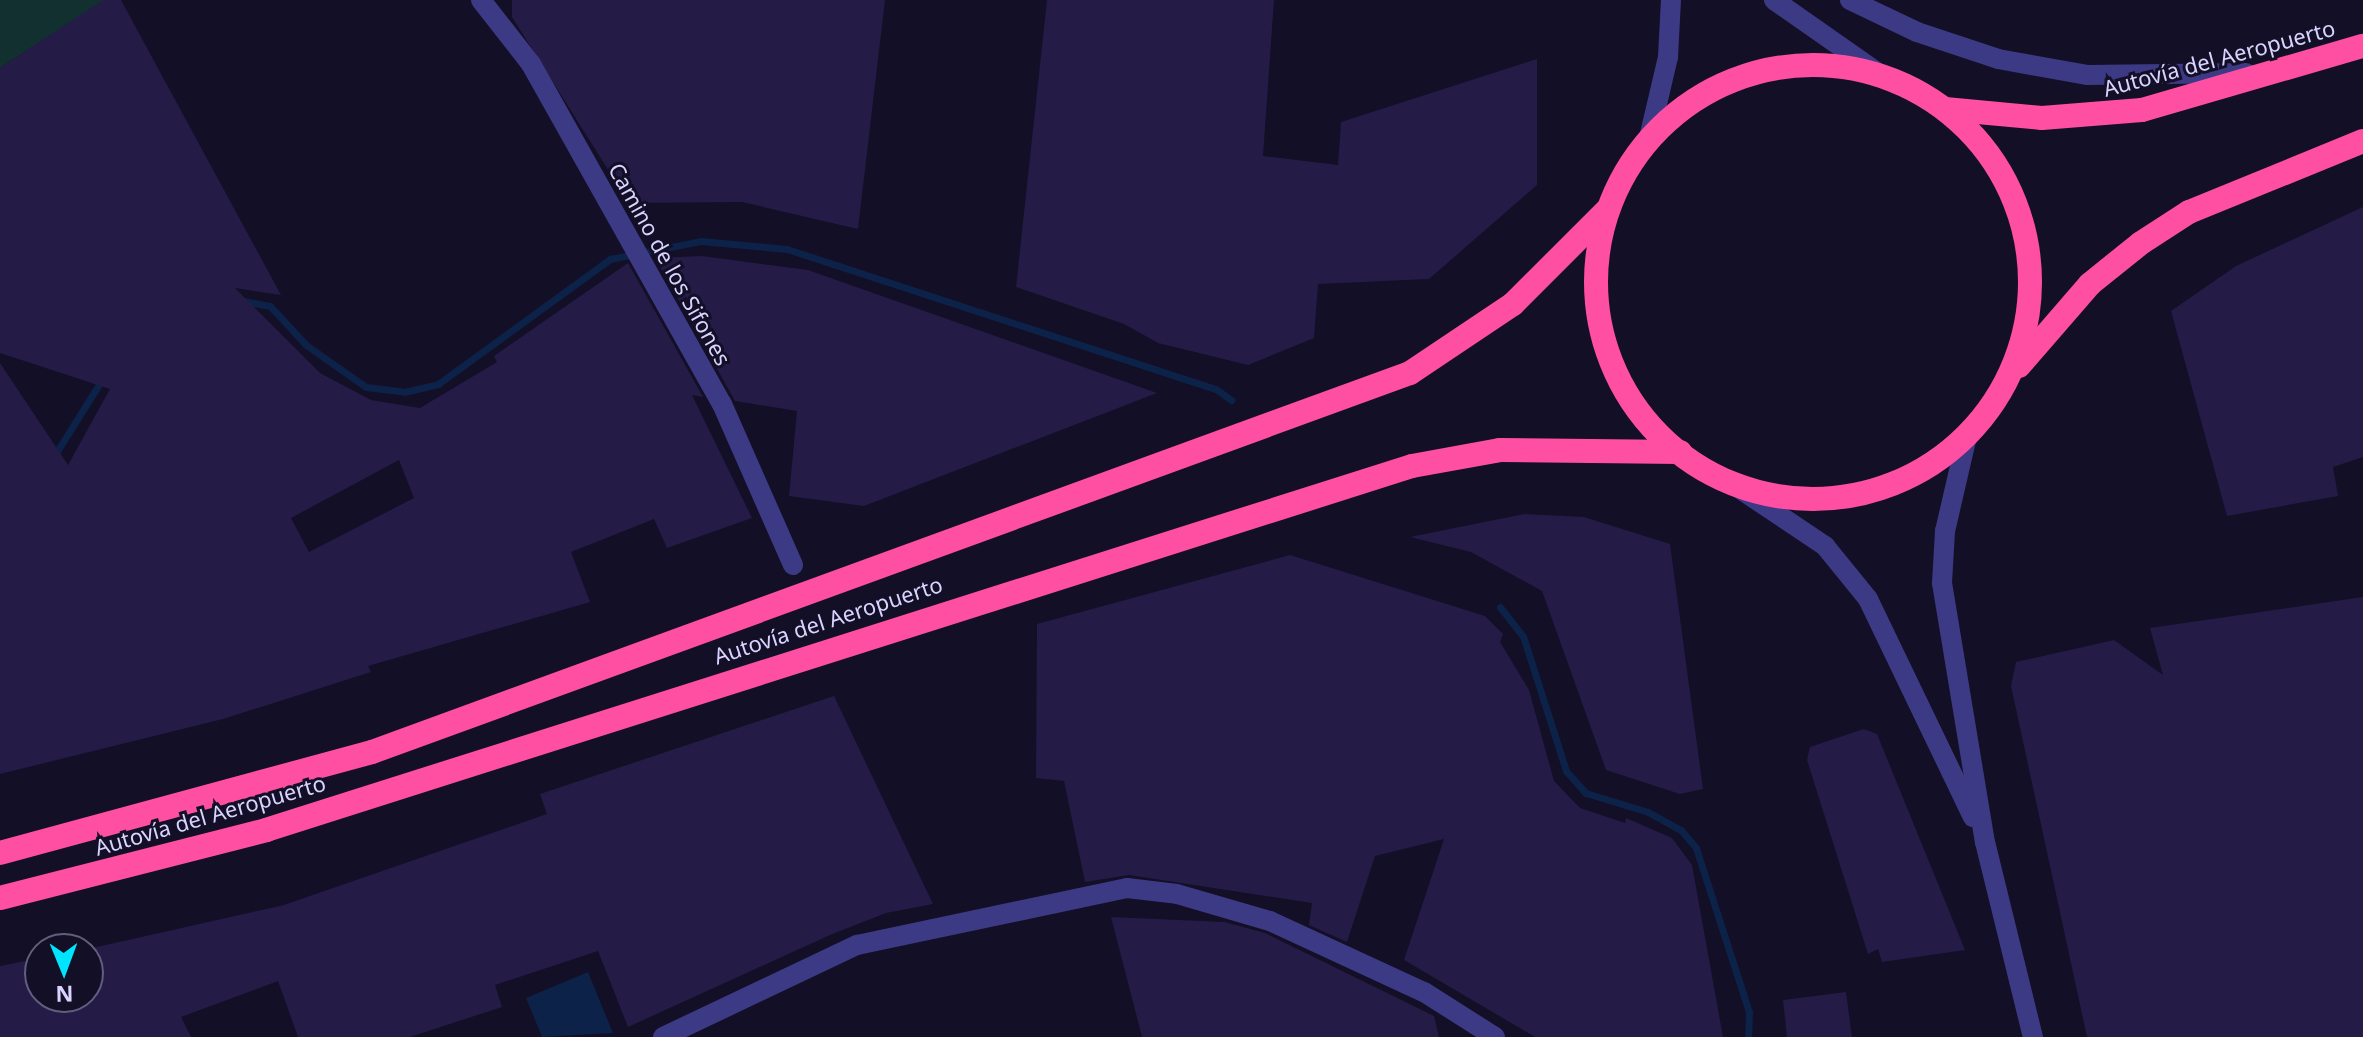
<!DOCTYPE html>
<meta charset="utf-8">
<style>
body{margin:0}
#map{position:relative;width:2363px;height:1037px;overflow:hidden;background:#130f26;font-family:"Noto Sans",sans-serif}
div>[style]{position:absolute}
.green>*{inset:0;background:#12302f}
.water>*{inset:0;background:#0c2248}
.stream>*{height:7px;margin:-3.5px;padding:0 3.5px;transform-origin:3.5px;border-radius:3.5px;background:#0c2248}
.building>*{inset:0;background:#241b47}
.minor>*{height:20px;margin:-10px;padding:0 10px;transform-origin:10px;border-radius:10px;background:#3d3a85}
.highway>*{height:24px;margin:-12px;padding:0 12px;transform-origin:12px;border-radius:12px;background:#ff4fa3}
.highway>.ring{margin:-12px;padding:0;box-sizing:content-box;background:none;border:24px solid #ff4fa3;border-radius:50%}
span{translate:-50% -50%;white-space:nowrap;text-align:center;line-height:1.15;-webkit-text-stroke:6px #130f26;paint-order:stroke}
.street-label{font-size:22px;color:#d9d4ff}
.north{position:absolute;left:24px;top:933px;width:80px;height:80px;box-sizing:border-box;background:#130f26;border:2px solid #625e7d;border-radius:50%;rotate:179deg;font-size:22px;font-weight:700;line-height:32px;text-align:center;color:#d9d4ff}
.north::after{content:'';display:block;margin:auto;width:28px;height:36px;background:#00e5ff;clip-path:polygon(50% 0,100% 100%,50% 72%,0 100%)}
</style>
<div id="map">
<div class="green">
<i style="clip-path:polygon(0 0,105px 0,0 68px)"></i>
</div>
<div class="water">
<i style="clip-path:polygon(588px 972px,613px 1033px,542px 1037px,526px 998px)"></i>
</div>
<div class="stream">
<i style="left:239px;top:300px;width:32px;rotate:11deg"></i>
<i style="left:270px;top:306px;width:53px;rotate:47.3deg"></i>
<i style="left:306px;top:345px;width:73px;rotate:35deg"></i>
<i style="left:366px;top:387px;width:38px;rotate:7deg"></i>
<i style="left:404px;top:392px;width:35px;rotate:-13deg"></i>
<i style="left:438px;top:384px;width:213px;rotate:-36deg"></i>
<i style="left:610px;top:259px;width:93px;rotate:-11.2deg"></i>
<i style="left:701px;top:241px;width:86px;rotate:5.3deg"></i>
<i style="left:787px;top:249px;width:451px;rotate:18.1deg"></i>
<i style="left:1216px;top:389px;width:19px;rotate:36deg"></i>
<i style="left:54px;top:456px;width:92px;rotate:-57.9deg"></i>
<i style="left:1500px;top:607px;width:37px;rotate:52deg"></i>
<i style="left:1523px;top:636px;width:142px;rotate:72.3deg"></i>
<i style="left:1566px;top:771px;width:30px;rotate:48deg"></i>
<i style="left:1586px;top:793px;width:65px;rotate:17deg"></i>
<i style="left:1648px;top:812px;width:38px;rotate:29deg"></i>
<i style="left:1681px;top:830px;width:23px;rotate:50deg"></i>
<i style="left:1696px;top:848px;width:172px;rotate:72.1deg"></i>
<i style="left:1749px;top:1012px;width:25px;rotate:92deg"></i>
</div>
<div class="building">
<i style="clip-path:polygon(evenodd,103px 0,121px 0,281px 295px,235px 288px,320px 373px,371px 400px,420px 408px,497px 362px,494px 356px,628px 263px,703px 397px,692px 395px,752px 518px,667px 548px,654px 519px,571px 552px,590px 602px,368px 666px,371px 672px,223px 719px,0 774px,0 363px,68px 465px,110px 389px,0 353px,0 68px,103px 0,399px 460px,414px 498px,309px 552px,291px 518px,399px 460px)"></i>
<i style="clip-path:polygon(512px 0,885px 0,858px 229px,742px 202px,629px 203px,512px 17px)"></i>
<i style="clip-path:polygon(1047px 0,1274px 0,1263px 156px,1338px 165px,1341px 122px,1537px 59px,1537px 185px,1429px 279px,1318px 284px,1314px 338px,1248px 365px,1158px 343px,1124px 324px,1016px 287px)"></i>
<i style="clip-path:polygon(2363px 207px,2363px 457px,2333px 467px,2338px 496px,2227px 516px,2171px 311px,2236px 266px)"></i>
<i style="clip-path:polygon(702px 256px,808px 270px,1157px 393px,864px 506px,789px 496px,797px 411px,735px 401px,655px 258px)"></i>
<i style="clip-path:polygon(1524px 514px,1584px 517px,1670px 544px,1703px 789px,1680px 794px,1606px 770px,1542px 591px,1471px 552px,1410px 537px)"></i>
<i style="clip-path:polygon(1290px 555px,1485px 616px,1503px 634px,1500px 642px,1529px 690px,1554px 781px,1580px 808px,1625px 823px,1626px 818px,1672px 838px,1692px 865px,1723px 1037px,1535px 1037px,1404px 960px,1444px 839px,1375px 856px,1347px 942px,1309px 925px,1312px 903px,1129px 875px,1085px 882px,1064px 781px,1036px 778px,1037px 624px)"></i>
<i style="clip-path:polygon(2363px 597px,2363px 1037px,2087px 1037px,2011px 686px,2016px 662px,2114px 640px,2163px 675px,2150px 628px)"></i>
<i style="clip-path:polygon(834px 696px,933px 904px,886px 913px,830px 935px,628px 1027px,598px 951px,495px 985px,502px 1007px,410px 1037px,298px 1037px,278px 981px,181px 1017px,191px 1037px,0 1037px,0 966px,40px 958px,40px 997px,88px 997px,88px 949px,284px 905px,547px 814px,540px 794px)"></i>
<i style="clip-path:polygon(1864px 729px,1877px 734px,1965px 950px,1882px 962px,1878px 949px,1868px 954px,1807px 760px,1810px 747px)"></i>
<i style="clip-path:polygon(1111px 917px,1225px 922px,1265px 933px,1434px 1016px,1439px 1037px,1142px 1037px)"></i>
<i style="clip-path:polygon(1846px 992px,1852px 1037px,1787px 1037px,1783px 1000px)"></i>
</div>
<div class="minor">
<i style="left:481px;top:0;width:81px;rotate:52deg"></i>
<i style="left:531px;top:64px;width:390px;rotate:60.7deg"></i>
<i style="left:722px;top:404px;width:176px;rotate:66.2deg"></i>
<i style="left:1774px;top:0;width:131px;rotate:35deg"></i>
<i style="left:1850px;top:0;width:74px;rotate:25.5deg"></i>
<i style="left:1917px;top:32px;width:85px;rotate:18.4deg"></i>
<i style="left:1998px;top:59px;width:90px;rotate:10.2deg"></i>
<i style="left:2087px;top:75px;width:159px;rotate:-0.7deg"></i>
<i style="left:1649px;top:138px;width:83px;rotate:-76.8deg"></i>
<i style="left:1668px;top:57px;width:57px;rotate:-87deg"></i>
<i style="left:1967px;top:436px;width:98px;rotate:103deg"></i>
<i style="left:1945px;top:531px;width:52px;rotate:93.3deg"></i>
<i style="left:1942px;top:583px;width:263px;rotate:80.6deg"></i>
<i style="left:1985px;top:842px;width:201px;rotate:76.2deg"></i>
<i style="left:1734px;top:485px;width:110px;rotate:33.8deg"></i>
<i style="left:1825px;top:546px;width:68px;rotate:50.9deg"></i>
<i style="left:1868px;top:599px;width:242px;rotate:64.3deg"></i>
<i style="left:663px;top:1037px;width:215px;rotate:-25.4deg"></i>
<i style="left:857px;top:945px;width:276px;rotate:-11.9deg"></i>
<i style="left:1127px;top:888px;width:50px;rotate:6.8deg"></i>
<i style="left:1177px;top:894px;width:97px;rotate:16.2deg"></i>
<i style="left:1270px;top:921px;width:170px;rotate:24.8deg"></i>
<i style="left:1424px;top:992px;width:84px;rotate:32.4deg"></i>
</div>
<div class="highway">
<i class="ring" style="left:1596px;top:65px;width:410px;height:410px"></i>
<i style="left:1945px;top:109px;width:97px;rotate:5.3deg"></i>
<i style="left:2042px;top:118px;width:100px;rotate:-4.6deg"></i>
<i style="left:2142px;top:110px;width:230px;rotate:-16.2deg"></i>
<i style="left:2019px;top:366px;width:108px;rotate:-49.1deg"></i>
<i style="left:2090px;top:284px;width:65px;rotate:-38.8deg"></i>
<i style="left:2141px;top:243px;width:57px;rotate:-32.9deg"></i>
<i style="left:2189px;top:212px;width:188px;rotate:-22.2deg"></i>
<i style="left:0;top:853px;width:385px;rotate:-15.2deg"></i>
<i style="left:372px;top:752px;width:1105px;rotate:-20.06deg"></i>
<i style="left:1410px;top:373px;width:124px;rotate:-33.8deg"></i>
<i style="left:1513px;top:304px;width:132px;rotate:-45deg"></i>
<i style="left:0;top:898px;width:275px;rotate:-14.3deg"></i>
<i style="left:266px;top:830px;width:1202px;rotate:-17.62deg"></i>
<i style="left:1412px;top:466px;width:89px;rotate:-10.3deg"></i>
<i style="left:1500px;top:450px;width:180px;rotate:0.6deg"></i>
</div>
<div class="street-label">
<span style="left:2219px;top:58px;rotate:-15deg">Autovía del Aeropuerto</span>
<span style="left:670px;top:264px;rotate:61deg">Camino de los Sifones</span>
<span style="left:828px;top:620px;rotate:-18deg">Autovía del Aeropuerto</span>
<span style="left:210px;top:815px;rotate:-16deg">Autovía del Aeropuerto</span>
</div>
<div class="north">N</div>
</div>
